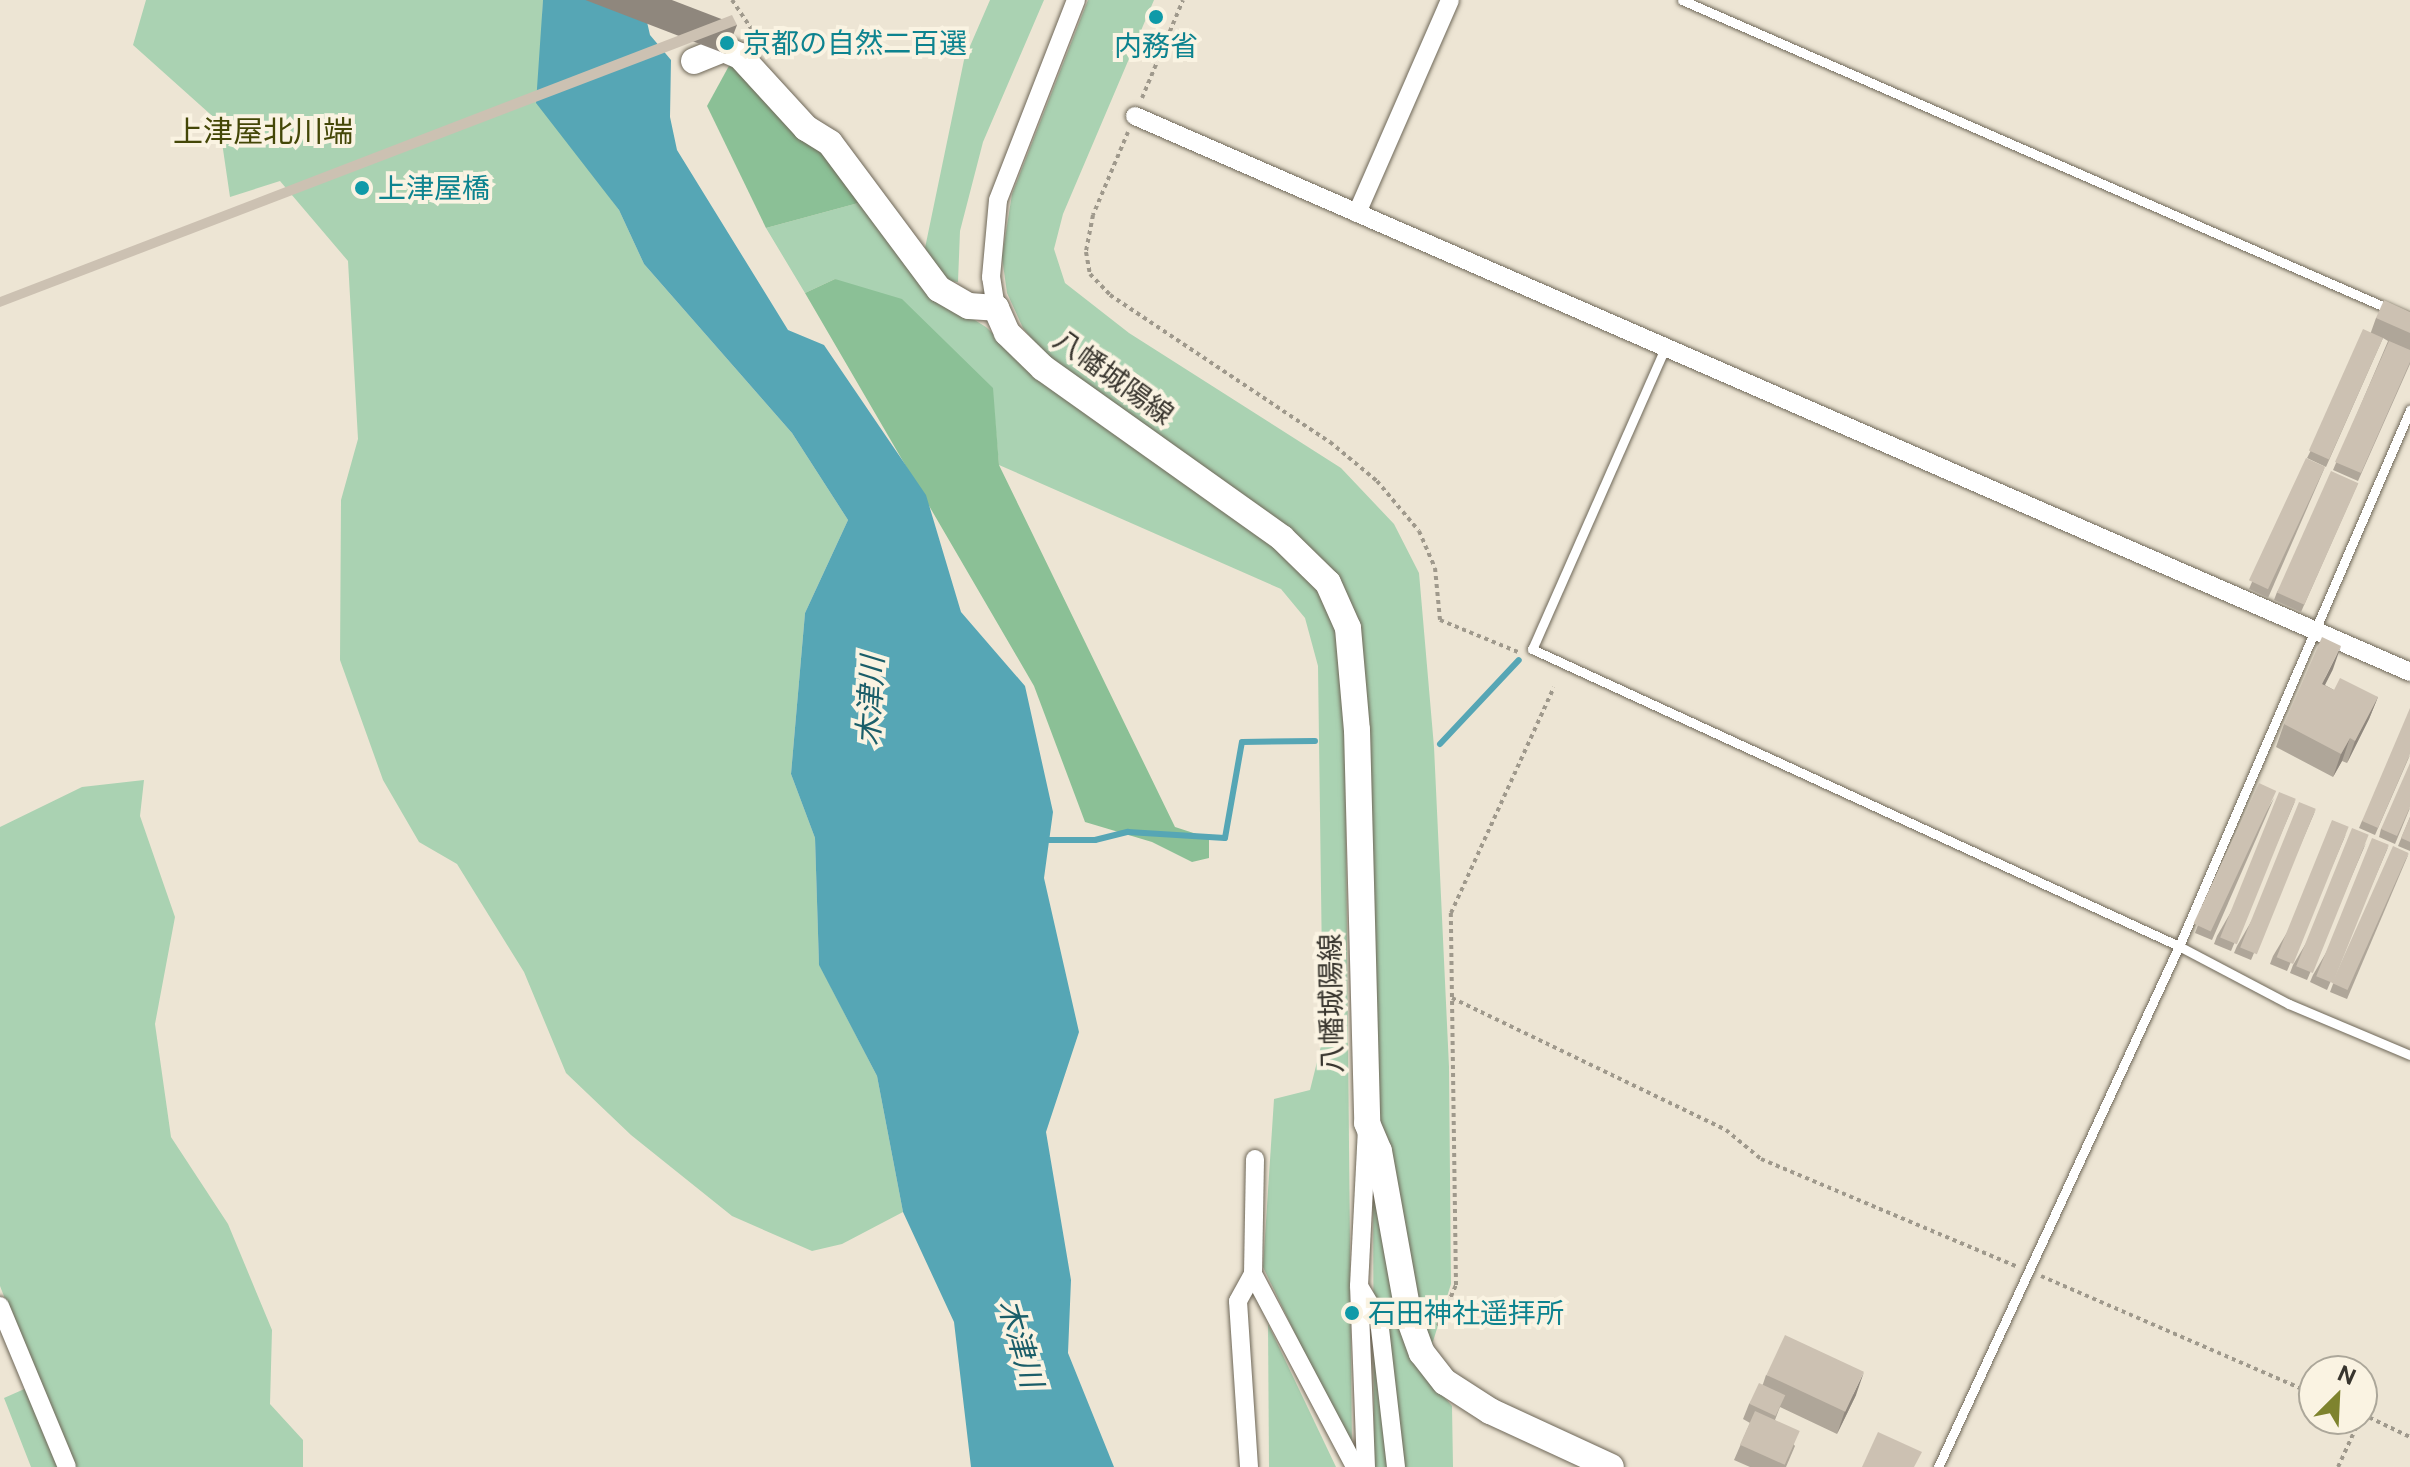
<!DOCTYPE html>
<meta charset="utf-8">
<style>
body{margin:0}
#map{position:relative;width:2410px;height:1467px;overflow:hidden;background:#ede5d4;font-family:"Public Sans","Noto Sans JP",sans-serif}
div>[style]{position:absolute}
.green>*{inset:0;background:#aad2b2}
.forest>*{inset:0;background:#8bc096}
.water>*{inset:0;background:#56a6b5}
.stream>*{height:6px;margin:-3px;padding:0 3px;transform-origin:3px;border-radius:3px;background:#56a6b5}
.path>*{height:4px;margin-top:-2px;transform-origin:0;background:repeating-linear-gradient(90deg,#9f998c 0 4px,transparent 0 8px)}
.roads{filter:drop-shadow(0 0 2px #6e6758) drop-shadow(0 0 2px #6e6758)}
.lane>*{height:9px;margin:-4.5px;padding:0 4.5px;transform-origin:4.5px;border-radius:4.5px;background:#fff}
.street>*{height:18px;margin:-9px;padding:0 9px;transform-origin:9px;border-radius:9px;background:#fff}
.secondary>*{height:26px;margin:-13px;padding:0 13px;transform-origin:13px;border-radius:13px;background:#fff}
.wall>*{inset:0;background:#afa699}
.shaded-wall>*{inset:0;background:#8f877d;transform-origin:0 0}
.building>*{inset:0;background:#ccc1b2;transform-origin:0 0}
.dots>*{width:22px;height:22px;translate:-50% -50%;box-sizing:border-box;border:4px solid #faf3e2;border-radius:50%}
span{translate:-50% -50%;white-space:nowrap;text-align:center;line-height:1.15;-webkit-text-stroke:8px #faf3e2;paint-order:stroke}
.culture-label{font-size:28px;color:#0d838f}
.left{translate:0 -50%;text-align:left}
.street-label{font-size:28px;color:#38352e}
.neighbourhood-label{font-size:30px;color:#444707}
.water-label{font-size:30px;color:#1b5e69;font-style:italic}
.north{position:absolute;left:2298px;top:1355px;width:80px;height:80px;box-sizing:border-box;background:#faf3e2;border:2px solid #aca79a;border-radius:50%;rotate:24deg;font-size:22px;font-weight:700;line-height:32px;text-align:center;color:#38352e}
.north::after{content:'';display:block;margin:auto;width:28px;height:36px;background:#7e832e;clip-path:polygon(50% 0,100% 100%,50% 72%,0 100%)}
</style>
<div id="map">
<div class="green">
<i style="clip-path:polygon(146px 0,543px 0,542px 29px,581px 158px,619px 210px,644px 264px,792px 433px,848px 520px,805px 613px,791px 774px,815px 838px,819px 964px,877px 1076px,903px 1212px,842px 1244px,812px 1251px,732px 1216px,631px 1135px,566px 1073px,524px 972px,457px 864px,419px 842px,383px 780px,340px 660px,341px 500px,358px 439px,348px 261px,280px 181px,230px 197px,219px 122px,133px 45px)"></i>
<i style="clip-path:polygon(990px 0,1044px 0,983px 142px,960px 231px,958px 282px,947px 281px,925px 248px,964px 60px)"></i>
<i style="clip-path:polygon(1088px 0,1154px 0,1063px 214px,1054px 249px,1065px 283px,1129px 333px,1341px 468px,1394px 524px,1419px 573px,1434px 747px,1449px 1067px,1451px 1284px,1430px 1351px,1410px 1288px,1371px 1071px,1365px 734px,1326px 568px,1046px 356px,1023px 328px,1007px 293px,1002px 257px,1012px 194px)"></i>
<i style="clip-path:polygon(862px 202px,942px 300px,986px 327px,1036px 375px,1307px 571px,1334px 620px,1345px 732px,1352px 1452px,1263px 1267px,1274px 1099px,1310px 1090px,1323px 1038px,1318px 666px,1305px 618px,1281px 589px,999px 465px,992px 388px,835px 279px,805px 293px,766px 228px)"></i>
<i style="clip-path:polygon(144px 780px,140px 816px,175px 917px,155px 1024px,171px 1137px,228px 1224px,272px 1330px,270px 1404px,303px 1440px,303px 1467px,31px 1467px,4px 1398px,38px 1383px,0 1286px,0 827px,82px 787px)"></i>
<i style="clip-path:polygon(1373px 1172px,1424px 1374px,1452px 1406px,1453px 1467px,1374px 1467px)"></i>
<i style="clip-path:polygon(1268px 1324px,1336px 1467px,1269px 1467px)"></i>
</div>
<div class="forest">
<i style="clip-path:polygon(730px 64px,828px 149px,862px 202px,766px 228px,707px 106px)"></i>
<i style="clip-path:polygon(835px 279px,902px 299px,993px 388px,999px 465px,1175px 827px,1209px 838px,1209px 858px,1192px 862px,1152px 842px,1085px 822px,1034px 686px,805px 293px)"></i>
</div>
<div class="water">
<i style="clip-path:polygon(543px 0,642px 0,650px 35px,671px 60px,670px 117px,677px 150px,788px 330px,824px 345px,926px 495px,961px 612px,1025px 686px,1053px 812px,1044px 878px,1079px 1032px,1046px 1132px,1071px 1280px,1068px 1353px,1114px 1467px,971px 1467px,954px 1322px,903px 1212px,877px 1076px,819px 965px,815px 838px,791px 774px,805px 613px,848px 520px,792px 433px,644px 264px,619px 210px,536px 103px)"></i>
</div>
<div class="stream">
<i style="left:1440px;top:744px;width:115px;rotate:-46.8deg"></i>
<i style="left:1049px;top:840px;width:46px"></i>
<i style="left:1095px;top:840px;width:34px;rotate:-14deg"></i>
<i style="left:1128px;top:832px;width:97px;rotate:3.5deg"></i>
<i style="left:1225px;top:838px;width:97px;rotate:-80deg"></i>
<i style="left:1242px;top:742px;width:73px;rotate:-0.8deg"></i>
</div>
<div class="path">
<i style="left:732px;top:0;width:48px;rotate:56deg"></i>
<i style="left:1142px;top:98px;width:106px;rotate:-67.3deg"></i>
<i style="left:1128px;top:132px;width:90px;rotate:112.9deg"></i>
<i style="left:1093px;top:215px;width:38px;rotate:101deg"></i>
<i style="left:1086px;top:252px;width:22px;rotate:80deg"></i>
<i style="left:1090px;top:274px;width:29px;rotate:46deg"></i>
<i style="left:1110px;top:295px;width:265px;rotate:33.8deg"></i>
<i style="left:1330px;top:442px;width:61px;rotate:39.7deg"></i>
<i style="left:1377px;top:481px;width:65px;rotate:50deg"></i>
<i style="left:1419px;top:531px;width:40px;rotate:66.6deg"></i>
<i style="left:1435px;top:568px;width:52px;rotate:84.5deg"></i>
<i style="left:1440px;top:620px;width:84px;rotate:22.3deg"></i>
<i style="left:1452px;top:998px;width:304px;rotate:25.7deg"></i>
<i style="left:1726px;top:1130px;width:45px;rotate:39.6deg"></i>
<i style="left:1761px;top:1159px;width:279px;rotate:22.8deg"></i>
<i style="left:2041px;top:1276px;width:297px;rotate:23.4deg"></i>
<i style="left:1438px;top:1326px;width:45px;rotate:-66.3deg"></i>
<i style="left:1456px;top:1285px;width:372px;rotate:-90.8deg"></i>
<i style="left:1451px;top:913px;width:248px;rotate:-65.5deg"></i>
<i style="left:2362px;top:1414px;width:53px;rotate:25.6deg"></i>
<i style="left:2338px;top:1467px;width:53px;rotate:-65.4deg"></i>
</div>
<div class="roads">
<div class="lane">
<i style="left:1682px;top:0;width:794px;rotate:23.6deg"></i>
<i style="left:1665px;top:348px;width:329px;rotate:113.8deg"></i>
<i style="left:1532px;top:649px;width:712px;rotate:24.66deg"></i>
<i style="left:2179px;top:946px;width:124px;rotate:27.8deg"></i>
<i style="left:2289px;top:1004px;width:131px;rotate:22.9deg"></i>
<i style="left:1938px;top:1467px;width:574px;rotate:-65.18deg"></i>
<i style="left:2179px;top:946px;width:584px;rotate:-66.69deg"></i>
</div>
<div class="street">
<i style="left:1135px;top:116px;width:1391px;rotate:23.56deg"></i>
<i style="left:1357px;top:213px;width:232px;rotate:-66.4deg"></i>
<i style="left:996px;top:308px;width:31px;rotate:-99deg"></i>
<i style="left:991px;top:277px;width:77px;rotate:-84.8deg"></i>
<i style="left:998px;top:200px;width:215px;rotate:-68.7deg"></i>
<i style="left:1253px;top:1274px;width:218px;rotate:62.1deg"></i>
<i style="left:1360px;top:1288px;width:37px;rotate:59deg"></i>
<i style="left:1379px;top:1320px;width:148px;rotate:83.4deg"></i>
<i style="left:0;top:1306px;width:174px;rotate:67.4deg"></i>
<i style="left:1249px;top:1467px;width:166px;rotate:-93.8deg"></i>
<i style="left:1238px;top:1301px;width:31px;rotate:-61deg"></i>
<i style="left:1253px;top:1274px;width:115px;rotate:-89deg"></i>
<i style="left:1366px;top:1467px;width:181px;rotate:-92.2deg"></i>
<i style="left:1359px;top:1286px;width:156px;rotate:-87.1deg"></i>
</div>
<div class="secondary">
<i style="left:694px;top:61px;width:32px;rotate:-22deg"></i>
<i style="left:724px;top:49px;width:17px;rotate:24deg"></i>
<i style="left:740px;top:56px;width:98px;rotate:47.5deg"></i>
<i style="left:806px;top:128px;width:28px;rotate:32deg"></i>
<i style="left:830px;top:143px;width:182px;rotate:53.3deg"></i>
<i style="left:939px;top:289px;width:34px;rotate:30deg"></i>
<i style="left:969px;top:306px;width:27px;rotate:4deg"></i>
<i style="left:996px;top:308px;width:27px;rotate:66deg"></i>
<i style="left:1007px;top:333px;width:50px;rotate:44.2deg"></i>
<i style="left:1043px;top:368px;width:293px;rotate:35.4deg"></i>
<i style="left:1282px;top:538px;width:64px;rotate:44.4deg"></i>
<i style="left:1328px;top:583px;width:49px;rotate:66deg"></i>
<i style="left:1348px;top:628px;width:102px;rotate:85deg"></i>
<i style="left:1357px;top:730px;width:393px;rotate:88.5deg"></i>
<i style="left:1367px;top:1123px;width:30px;rotate:67deg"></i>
<i style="left:1379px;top:1151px;width:170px;rotate:79.8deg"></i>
<i style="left:1409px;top:1318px;width:37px;rotate:70deg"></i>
<i style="left:1422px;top:1353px;width:37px;rotate:52deg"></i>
<i style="left:1445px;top:1382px;width:54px;rotate:32.8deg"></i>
<i style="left:1490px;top:1411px;width:133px;rotate:24.8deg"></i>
</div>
</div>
<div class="wall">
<i style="clip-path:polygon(2410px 312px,2410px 364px,2358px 481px,2333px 470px,2388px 341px,2383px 338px,2326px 467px,2307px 458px,2371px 332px,2376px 318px)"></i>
<i style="clip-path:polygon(2325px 467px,2268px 598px,2249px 589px,2252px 582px)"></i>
<i style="clip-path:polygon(2358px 483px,2301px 612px,2274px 600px,2277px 592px)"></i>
<i style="clip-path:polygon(2333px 669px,2325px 685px,2334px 690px,2378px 697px,2369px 719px,2347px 763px,2342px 761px,2333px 777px,2276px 747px,2284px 724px)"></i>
<i style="clip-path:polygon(2410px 755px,2375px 835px,2359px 828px,2362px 821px)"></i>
<i style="clip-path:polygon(2274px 798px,2212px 940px,2195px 933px,2198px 925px)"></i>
<i style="clip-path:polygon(2296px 799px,2231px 951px,2214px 944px,2217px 936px)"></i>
<i style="clip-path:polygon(2410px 808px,2395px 844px,2379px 837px,2381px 829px)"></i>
<i style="clip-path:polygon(2316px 809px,2251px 960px,2234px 953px,2237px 946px)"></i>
<i style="clip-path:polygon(2410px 817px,2410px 851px,2398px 846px)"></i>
<i style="clip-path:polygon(2346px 834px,2287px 971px,2270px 964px,2273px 956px)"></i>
<i style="clip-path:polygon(2366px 843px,2307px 980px,2290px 973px,2293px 965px)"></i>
<i style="clip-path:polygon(2389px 845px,2327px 990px,2310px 982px,2313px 975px)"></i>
<i style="clip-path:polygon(2409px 853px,2347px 999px,2330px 992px,2333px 984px)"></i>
<i style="clip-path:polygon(1766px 1375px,1856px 1395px,1837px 1434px,1780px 1407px,1775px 1420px,1795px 1446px,1786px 1467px,1750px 1467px,1734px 1460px,1750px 1423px,1743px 1419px,1749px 1404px,1763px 1384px)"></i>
</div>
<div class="shaded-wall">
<i style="left:737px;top:25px;width:31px;height:789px;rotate:111deg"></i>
<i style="clip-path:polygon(2341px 646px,2333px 669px,2314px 706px,2322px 684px)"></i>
<i style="clip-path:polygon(2378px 697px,2369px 719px,2347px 763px,2355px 741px)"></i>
<i style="clip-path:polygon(2350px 738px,2342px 761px,2333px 777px,2341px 754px)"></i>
<i style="clip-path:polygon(1864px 1372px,1856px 1395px,1837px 1434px,1845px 1411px)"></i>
</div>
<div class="building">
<i style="clip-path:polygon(732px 15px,737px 25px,0 307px,0 297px)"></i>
<i style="clip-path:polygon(2384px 300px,2410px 312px,2410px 333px,2376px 318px)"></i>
<i style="left:2363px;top:329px;width:22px;height:133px;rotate:24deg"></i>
<i style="clip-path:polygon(2389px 341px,2410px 350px,2410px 362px,2361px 473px,2335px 462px)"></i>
<i style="left:2306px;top:458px;width:21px;height:135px;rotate:25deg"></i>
<i style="left:2331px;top:471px;width:30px;height:133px;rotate:24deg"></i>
<i style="clip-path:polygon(2322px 637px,2341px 646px,2322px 684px,2334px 690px,2340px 678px,2378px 697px,2355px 741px,2350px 738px,2341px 754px,2284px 724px)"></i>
<i style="clip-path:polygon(2410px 708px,2410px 754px,2378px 828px,2362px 821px)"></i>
<i style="clip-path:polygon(2410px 763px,2410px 807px,2397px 836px,2381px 829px)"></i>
<i style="left:2259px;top:783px;width:19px;height:155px;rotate:25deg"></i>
<i style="left:2279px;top:792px;width:18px;height:157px;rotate:22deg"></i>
<i style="left:2299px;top:802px;width:18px;height:157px;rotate:22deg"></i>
<i style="clip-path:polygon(2410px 817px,2410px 842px,2401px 838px)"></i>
<i style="left:2332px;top:820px;width:18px;height:148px;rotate:22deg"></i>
<i style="left:2352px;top:828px;width:18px;height:149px;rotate:22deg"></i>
<i style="left:2372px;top:838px;width:18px;height:149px;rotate:22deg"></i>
<i style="left:2393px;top:846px;width:17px;height:150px;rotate:24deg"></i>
<i style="left:1785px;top:1335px;width:87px;height:44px;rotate:25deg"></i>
<i style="left:1759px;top:1383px;width:29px;height:23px;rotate:25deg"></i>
<i style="left:1755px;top:1411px;width:49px;height:37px;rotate:24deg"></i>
<i style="clip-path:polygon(1878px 1432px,1922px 1452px,1914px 1467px,1862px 1467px)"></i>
</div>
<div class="dots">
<i style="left:1156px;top:17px;background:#0f9aa8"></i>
<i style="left:727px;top:43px;background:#0f9aa8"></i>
<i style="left:362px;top:188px;background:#0f9aa8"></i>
<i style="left:1352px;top:1313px;background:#0f9aa8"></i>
</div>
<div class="culture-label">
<span class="left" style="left:743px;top:43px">京都の自然二百選</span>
<span style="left:1156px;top:46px">内務省</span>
<span class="left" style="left:378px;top:188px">上津屋橋</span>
<span class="left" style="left:1368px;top:1313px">石田神社遥拝所</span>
</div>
<div class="street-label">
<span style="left:1114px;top:377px;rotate:36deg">八幡城陽線</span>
<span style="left:1331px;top:1003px;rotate:-91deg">八幡城陽線</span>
</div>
<div class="neighbourhood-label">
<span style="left:263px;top:131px">上津屋北川端</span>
</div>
<div class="water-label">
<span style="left:870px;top:701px;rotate:-87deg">木津川</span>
<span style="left:1021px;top:1343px;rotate:74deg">木津川</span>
</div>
<div class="north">N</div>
</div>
